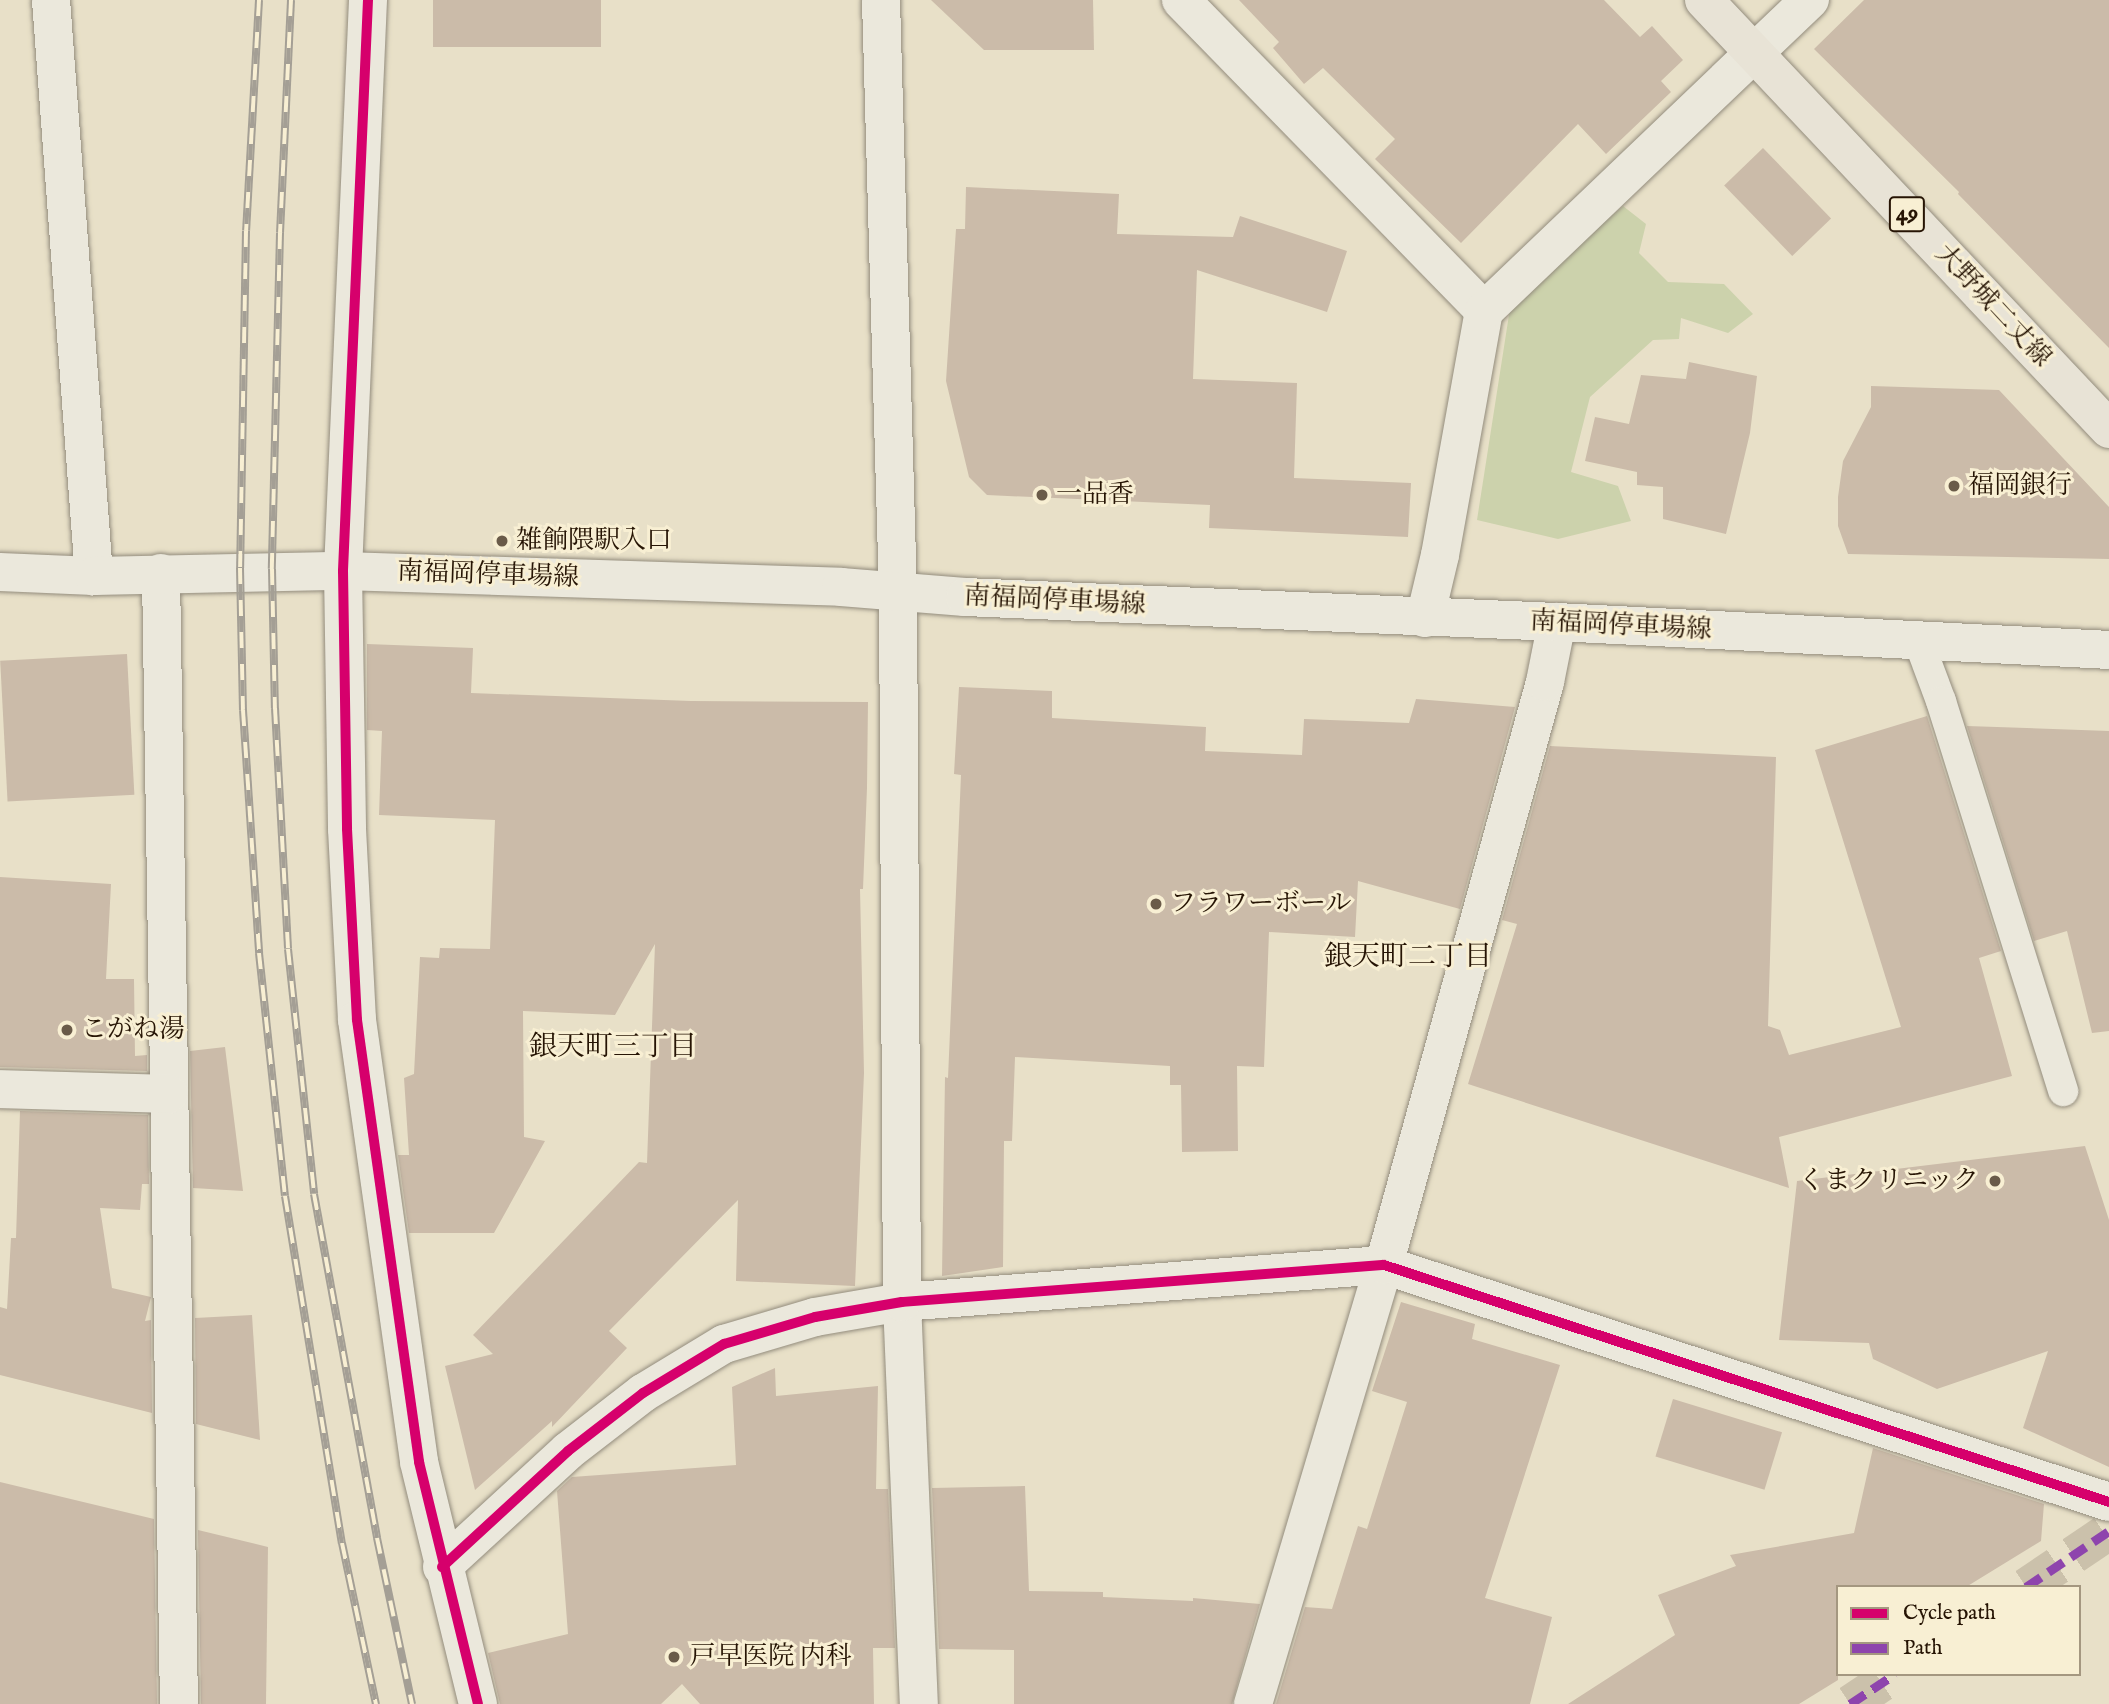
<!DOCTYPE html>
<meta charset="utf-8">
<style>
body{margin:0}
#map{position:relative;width:2109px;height:1704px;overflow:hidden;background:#e8e0c8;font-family:"IM FELL English","Noto Serif JP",serif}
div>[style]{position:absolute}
.green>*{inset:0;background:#ccd2ac}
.building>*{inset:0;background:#cbbba9;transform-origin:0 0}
.street-tunnel>*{height:38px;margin-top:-19px;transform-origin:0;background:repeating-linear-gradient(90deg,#cbc1ab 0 38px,transparent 0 57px)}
.roads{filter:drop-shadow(0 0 2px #938c7d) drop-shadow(0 0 2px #938c7d)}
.lane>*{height:30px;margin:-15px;padding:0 15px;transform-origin:15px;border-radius:15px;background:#ebe8dc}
.street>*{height:38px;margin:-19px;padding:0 19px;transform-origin:19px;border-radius:19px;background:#ebe8dc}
.secondary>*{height:38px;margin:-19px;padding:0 19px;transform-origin:19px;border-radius:19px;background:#ebe8dc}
.primary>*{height:38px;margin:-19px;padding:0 19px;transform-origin:19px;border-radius:19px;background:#e8e3d6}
.rail>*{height:8px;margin-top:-4px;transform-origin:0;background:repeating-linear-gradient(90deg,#f8efd3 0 16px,#a49f95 0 32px);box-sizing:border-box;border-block:2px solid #a49f95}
.quiet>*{height:9px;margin-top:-4.5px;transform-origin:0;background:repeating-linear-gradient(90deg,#8e44ad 0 18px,transparent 0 27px)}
.cycleway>*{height:10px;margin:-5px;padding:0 5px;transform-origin:5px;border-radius:5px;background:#d6006c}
.dots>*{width:19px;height:19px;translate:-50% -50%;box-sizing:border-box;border:4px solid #f8efd3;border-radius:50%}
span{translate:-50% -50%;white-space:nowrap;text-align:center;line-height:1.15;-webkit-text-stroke:6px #f8efd3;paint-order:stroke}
.shield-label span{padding:2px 5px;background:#f8efd3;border:2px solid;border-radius:5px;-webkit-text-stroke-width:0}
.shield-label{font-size:24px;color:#261404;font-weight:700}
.street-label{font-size:26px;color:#261404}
.poi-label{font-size:26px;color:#261404}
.left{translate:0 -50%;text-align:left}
.right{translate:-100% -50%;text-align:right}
.neighbourhood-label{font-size:28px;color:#261404}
.legend{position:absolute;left:1836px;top:1585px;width:245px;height:91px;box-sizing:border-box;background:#f8efd3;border:2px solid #a49780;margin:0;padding:9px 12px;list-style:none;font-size:21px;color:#261404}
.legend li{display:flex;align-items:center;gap:14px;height:35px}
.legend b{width:35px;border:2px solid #a49780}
</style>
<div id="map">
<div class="green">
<i style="clip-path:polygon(1623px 206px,1646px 224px,1639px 253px,1668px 282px,1724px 284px,1753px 314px,1728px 333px,1681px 318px,1679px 339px,1653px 340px,1590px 397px,1571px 472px,1618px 486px,1631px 521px,1558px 539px,1477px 520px,1511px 302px)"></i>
</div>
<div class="building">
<i style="left:433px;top:0;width:168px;height:47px"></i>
<i style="clip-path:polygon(931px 0,1093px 0,1094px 50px,984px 50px)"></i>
<i style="clip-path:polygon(1239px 0,1604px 0,1640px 37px,1652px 26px,1683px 60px,1661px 81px,1671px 92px,1606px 154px,1578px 124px,1461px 243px,1375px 159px,1395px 139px,1323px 68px,1304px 84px,1273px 48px,1279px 42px)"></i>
<i style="clip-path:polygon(1864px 0,2109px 0,2109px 348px,1958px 194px,1959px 192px,1814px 49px)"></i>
<i style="left:1763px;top:148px;width:98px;height:54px;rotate:46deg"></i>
<i style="clip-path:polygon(966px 187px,1119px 194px,1117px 234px,1233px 237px,1240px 216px,1347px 251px,1327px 312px,1197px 270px,1193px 379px,1297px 383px,1294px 478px,1411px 483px,1408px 537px,1209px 528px,1210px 505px,987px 495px,969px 477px,946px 381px,956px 229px,965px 229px)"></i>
<i style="clip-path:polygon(1689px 362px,1757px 376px,1750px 433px,1726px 534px,1663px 519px,1663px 487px,1637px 485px,1637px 472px,1585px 461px,1595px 417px,1629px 424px,1641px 375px,1686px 379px)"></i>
<i style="clip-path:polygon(1871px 386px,1999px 390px,2109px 507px,2109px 559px,1848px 554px,1838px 526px,1838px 497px,1843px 461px,1871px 407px)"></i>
<i style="clip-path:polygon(367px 644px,473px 648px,471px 693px,691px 701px,868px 702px,867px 788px,863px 889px,860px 889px,864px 1073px,855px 1286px,736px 1281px,738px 1200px,609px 1331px,627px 1348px,552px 1427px,552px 1421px,475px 1490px,445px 1366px,493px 1354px,473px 1335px,639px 1162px,647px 1163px,655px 944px,615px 1015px,523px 1011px,524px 1137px,545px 1141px,494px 1233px,409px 1233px,398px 1155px,409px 1155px,404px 1078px,414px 1074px,420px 957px,439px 958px,440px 948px,490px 949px,495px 820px,379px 815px,382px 731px,367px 730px)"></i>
<i style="left:127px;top:654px;width:141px;height:127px;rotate:87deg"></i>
<i style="clip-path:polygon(959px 687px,1052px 691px,1052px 718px,1206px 727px,1205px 751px,1302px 755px,1304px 719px,1409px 723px,1416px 699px,1515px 707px,1460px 909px,1358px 881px,1355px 937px,1269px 932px,1264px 1067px,1237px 1066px,1238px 1151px,1182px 1152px,1181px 1085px,1170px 1085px,1170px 1066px,1015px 1057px,1012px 1141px,1004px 1141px,1003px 1267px,942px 1276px,945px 1077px,948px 1078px,961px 775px,954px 774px)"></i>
<i style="clip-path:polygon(1927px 716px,2001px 951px,1979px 958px,2012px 1076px,1779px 1137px,1789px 1188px,1468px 1084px,1517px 924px,1502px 920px,1550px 746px,1776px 757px,1768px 1026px,1780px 1030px,1789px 1055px,1901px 1027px,1815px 750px)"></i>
<i style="clip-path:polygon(1967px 726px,2109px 731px,2109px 1031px,2092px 1033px,2067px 931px,2034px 941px)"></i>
<i style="clip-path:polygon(0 877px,111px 884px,106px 979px,134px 979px,135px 1056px,147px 1055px,147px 1071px,0 1067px)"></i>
<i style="clip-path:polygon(225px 1047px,243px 1191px,193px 1188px,190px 1051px)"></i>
<i style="clip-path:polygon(20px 1111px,148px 1115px,149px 1184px,142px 1184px,140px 1210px,100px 1208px,112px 1288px,151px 1297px,145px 1321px,151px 1320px,152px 1413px,0 1375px,0 1307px,7px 1309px,11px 1238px,16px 1238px)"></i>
<i style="clip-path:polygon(2085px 1146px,2109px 1220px,2109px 1467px,2023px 1428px,2048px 1351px,1937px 1389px,1873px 1359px,1869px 1343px,1779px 1340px,1797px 1181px)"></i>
<i style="clip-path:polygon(1401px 1302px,1475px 1324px,1472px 1339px,1560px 1365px,1485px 1598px,1552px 1617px,1530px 1704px,1276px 1704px,1305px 1607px,1332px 1609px,1358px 1526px,1367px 1529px,1407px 1402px,1372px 1391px)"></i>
<i style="clip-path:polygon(252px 1315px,260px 1440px,196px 1424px,195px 1318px)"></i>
<i style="clip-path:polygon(775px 1368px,776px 1396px,878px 1386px,876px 1489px,888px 1489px,895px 1648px,873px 1648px,874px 1704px,700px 1704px,682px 1684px,661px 1704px,500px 1704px,488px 1653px,568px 1634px,557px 1491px,572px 1477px,736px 1465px,732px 1387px)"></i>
<i style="left:1673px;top:1399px;width:114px;height:60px;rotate:17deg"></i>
<i style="clip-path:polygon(1873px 1448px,2044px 1504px,2041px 1541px,1966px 1587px,1838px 1587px,1838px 1680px,1799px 1704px,1568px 1704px,1675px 1635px,1658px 1595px,1736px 1566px,1730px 1555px,1854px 1533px)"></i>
<i style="clip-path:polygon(0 1482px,154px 1519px,157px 1704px,0 1704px)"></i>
<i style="clip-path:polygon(1025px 1486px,1029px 1591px,1103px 1592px,1103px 1597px,1193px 1601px,1193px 1598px,1260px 1604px,1232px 1704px,1014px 1704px,1014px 1650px,939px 1649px,932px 1488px)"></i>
<i style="clip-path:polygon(198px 1530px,268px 1547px,266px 1704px,201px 1704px)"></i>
</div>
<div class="street-tunnel">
<i style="left:2026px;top:1587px;width:100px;rotate:-34deg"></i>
<i style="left:1850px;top:1704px;width:54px;rotate:-33.7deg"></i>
</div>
<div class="roads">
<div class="lane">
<i style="left:1919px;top:642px;width:63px;rotate:69.6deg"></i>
<i style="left:1941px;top:701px;width:409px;rotate:72.6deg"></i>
</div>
<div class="street">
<i style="left:51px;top:0;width:578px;rotate:85.73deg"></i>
<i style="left:368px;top:0;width:572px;rotate:92.51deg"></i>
<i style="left:343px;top:571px;width:258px;rotate:89.1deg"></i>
<i style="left:347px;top:829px;width:191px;rotate:87deg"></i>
<i style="left:357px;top:1020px;width:446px;rotate:82deg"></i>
<i style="left:419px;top:1462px;width:249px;rotate:76.3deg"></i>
<i style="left:1181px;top:0;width:434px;rotate:45.7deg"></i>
<i style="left:161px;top:573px;width:1131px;rotate:89.09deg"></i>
<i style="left:1425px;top:618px;width:65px;rotate:-76.6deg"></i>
<i style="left:1440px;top:555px;width:248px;rotate:-79.8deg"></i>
<i style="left:1484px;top:311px;width:451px;rotate:-43.7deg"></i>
<i style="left:0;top:1089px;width:169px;rotate:1.7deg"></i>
<i style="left:902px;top:1302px;width:402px;rotate:87.6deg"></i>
<i style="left:442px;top:1567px;width:171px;rotate:-42.6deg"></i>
<i style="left:568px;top:1451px;width:95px;rotate:-37.7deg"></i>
<i style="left:643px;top:1393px;width:95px;rotate:-31.2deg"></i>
<i style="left:724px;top:1344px;width:95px;rotate:-16.5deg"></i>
<i style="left:815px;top:1317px;width:88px;rotate:-9.8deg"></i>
<i style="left:902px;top:1302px;width:483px;rotate:-4.4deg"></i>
<i style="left:1384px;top:1265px;width:763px;rotate:18.1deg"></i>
<i style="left:1253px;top:1704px;width:458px;rotate:-73.4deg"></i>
<i style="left:1384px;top:1265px;width:605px;rotate:-74.56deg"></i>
<i style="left:1545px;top:682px;width:61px;rotate:-78.7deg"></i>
</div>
<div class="secondary">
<i style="left:881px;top:0;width:593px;rotate:88.36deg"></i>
<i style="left:898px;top:593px;width:709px;rotate:89.68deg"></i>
<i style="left:0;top:572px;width:94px;rotate:2.4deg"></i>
<i style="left:94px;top:576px;width:249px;rotate:-1.2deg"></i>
<i style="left:343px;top:571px;width:498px;rotate:1.8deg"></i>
<i style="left:841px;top:587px;width:124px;rotate:4.6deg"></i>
<i style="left:965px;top:597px;width:593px;rotate:2.42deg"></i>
<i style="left:1557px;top:622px;width:553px;rotate:2.9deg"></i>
</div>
<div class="primary">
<i style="left:1704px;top:0;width:590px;rotate:46.65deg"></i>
</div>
</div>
<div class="rail">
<i style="left:259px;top:0;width:231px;rotate:93.2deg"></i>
<i style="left:246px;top:231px;width:337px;rotate:91deg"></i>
<i style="left:240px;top:568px;width:142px;rotate:88.8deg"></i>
<i style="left:243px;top:710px;width:244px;rotate:86.2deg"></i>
<i style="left:259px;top:953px;width:244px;rotate:83.9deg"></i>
<i style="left:285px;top:1196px;width:352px;rotate:80.7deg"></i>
<i style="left:342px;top:1543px;width:165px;rotate:78.1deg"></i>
<i style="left:291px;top:0;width:233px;rotate:92.7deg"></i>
<i style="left:280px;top:233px;width:336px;rotate:91.4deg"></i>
<i style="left:272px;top:569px;width:139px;rotate:88.8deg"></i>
<i style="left:275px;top:708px;width:241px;rotate:86.9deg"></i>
<i style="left:288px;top:949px;width:246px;rotate:83.9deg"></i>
<i style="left:314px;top:1194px;width:350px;rotate:79.6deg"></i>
<i style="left:377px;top:1538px;width:170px;rotate:78.1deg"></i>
</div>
<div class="quiet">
<i style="left:2026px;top:1587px;width:100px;rotate:-34deg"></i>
<i style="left:1850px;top:1704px;width:54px;rotate:-33.7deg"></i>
</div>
<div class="cycleway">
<i style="left:368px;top:0;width:572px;rotate:92.51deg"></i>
<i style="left:343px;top:571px;width:258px;rotate:89.1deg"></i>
<i style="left:347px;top:829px;width:191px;rotate:87deg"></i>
<i style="left:357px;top:1020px;width:446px;rotate:82deg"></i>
<i style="left:419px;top:1462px;width:249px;rotate:76.3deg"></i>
<i style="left:442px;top:1567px;width:171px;rotate:-42.6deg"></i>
<i style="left:568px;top:1451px;width:95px;rotate:-37.7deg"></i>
<i style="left:643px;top:1393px;width:95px;rotate:-31.2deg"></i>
<i style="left:724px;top:1344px;width:95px;rotate:-16.5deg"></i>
<i style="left:815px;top:1317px;width:88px;rotate:-9.8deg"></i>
<i style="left:902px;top:1302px;width:483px;rotate:-4.4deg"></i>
<i style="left:1384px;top:1265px;width:763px;rotate:18.1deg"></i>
</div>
<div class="dots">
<i style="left:1954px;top:486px;background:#6a5b49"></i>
<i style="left:1042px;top:495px;background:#6a5b49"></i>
<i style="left:502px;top:541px;background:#6a5b49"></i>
<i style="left:1156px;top:904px;background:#6a5b49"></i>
<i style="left:67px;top:1030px;background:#6a5b49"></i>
<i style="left:1995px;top:1181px;background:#6a5b49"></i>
<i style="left:674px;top:1657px;background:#6a5b49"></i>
</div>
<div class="shield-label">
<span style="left:1907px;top:214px">49</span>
</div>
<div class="street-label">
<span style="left:1993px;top:306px;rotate:47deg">大野城二丈線</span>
<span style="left:488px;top:575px;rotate:2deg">南福岡停車場線</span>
<span style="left:1055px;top:601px;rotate:3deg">南福岡停車場線</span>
<span style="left:1621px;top:626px;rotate:3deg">南福岡停車場線</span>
</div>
<div class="poi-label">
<span class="left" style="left:1968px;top:486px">福岡銀行</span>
<span class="left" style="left:1056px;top:495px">一品香</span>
<span class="left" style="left:516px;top:541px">雑餉隈駅入口</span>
<span class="left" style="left:1170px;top:904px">フラワーボール</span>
<span class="left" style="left:81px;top:1030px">こがね湯</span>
<span class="right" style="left:1979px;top:1181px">くまクリニック</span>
<span class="left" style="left:690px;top:1657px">戸早医院 内科</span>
</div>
<div class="neighbourhood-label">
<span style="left:1408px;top:958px">銀天町二丁目</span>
<span style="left:613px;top:1048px">銀天町三丁目</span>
</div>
<ul class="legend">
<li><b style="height:9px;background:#d6006c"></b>Cycle path</li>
<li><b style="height:9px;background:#8e44ad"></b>Path</li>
</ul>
</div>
